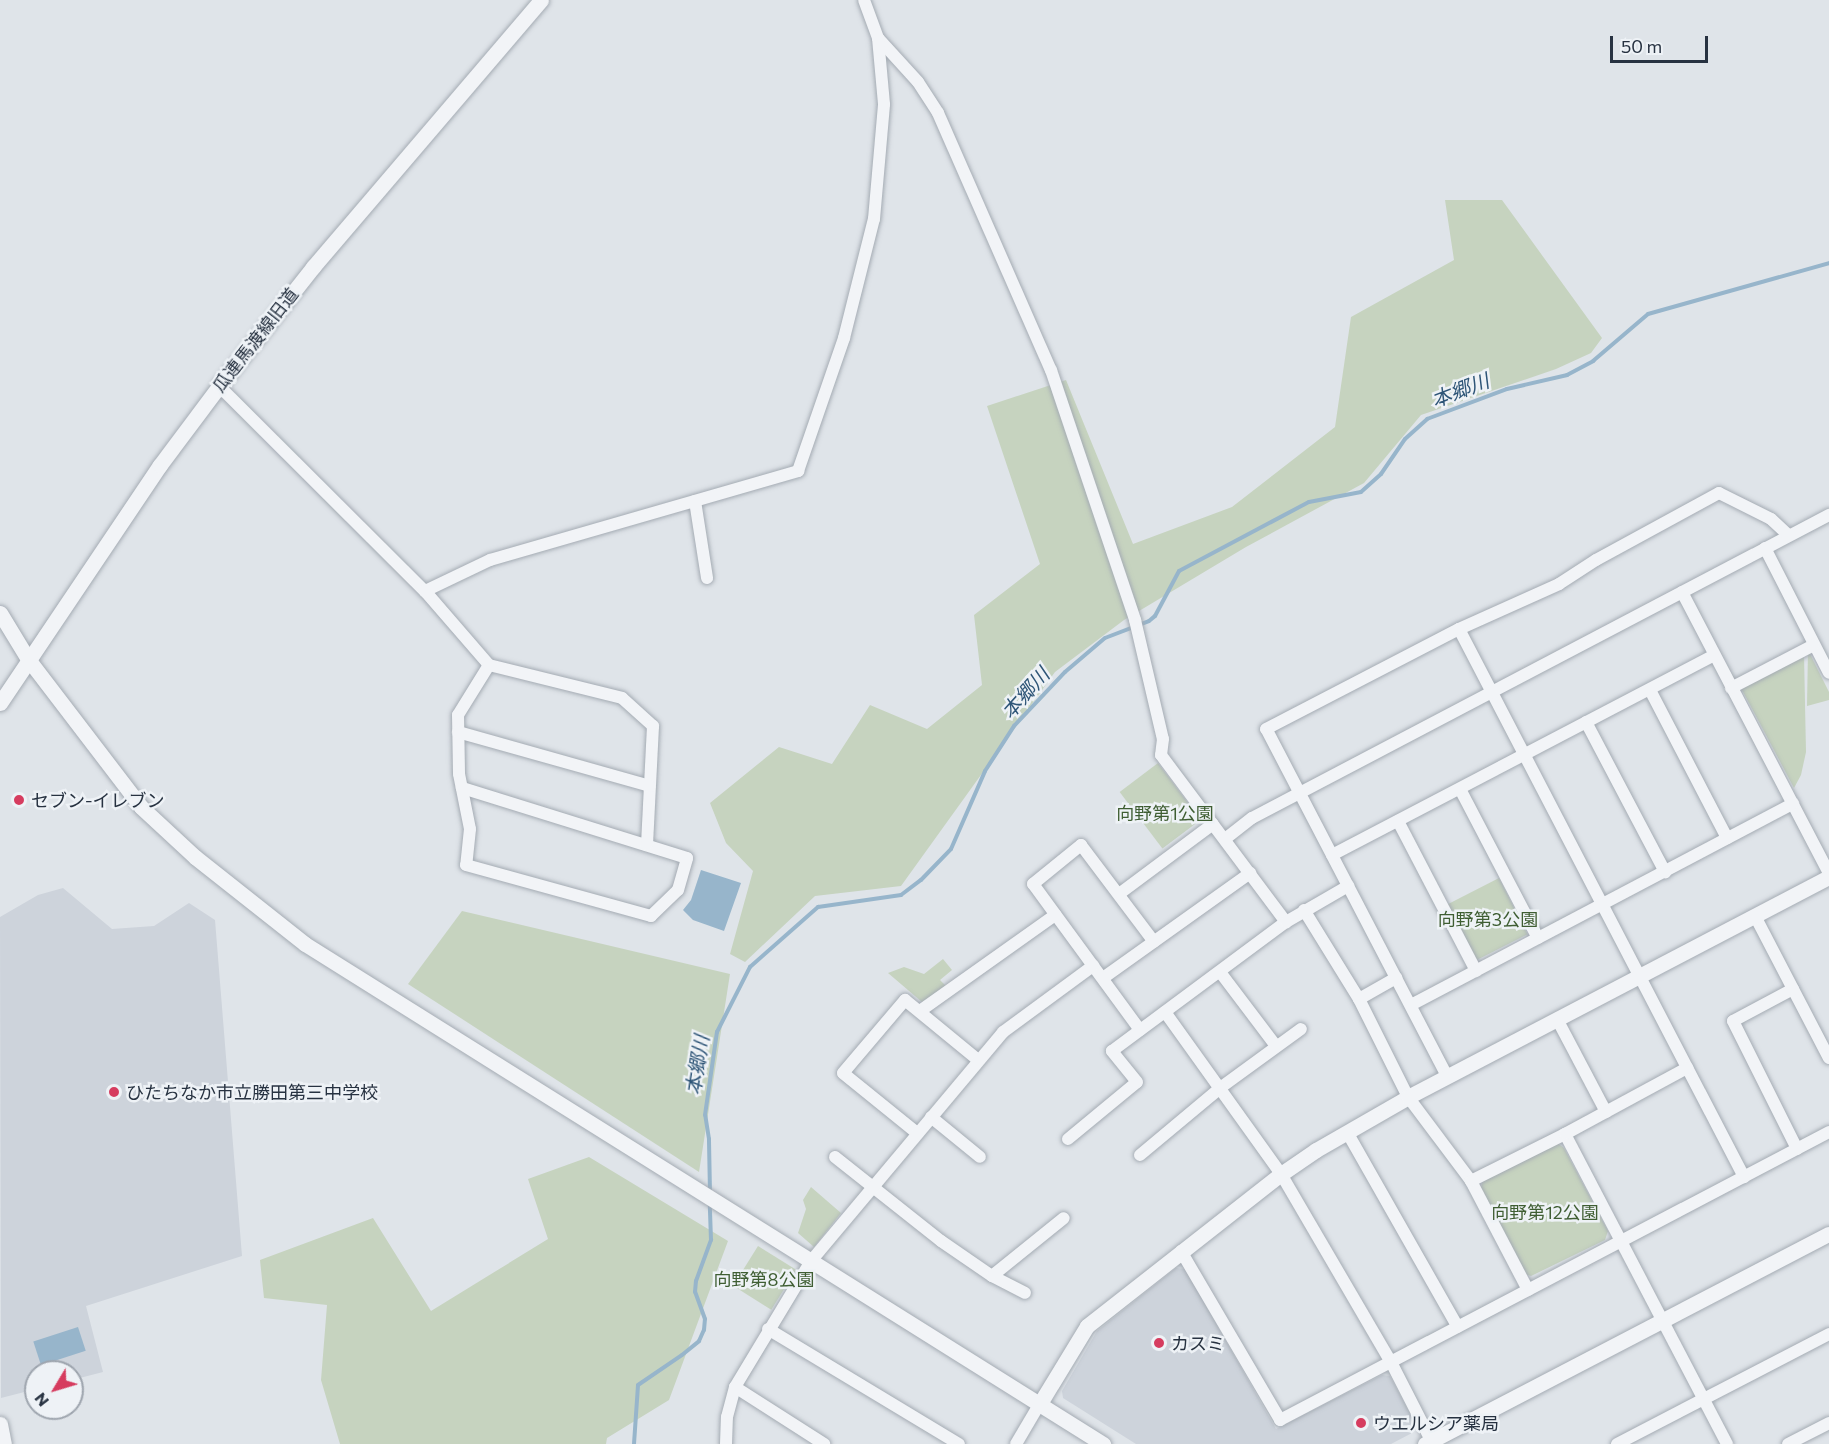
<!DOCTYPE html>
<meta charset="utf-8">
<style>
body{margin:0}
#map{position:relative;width:1829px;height:1444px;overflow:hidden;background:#dfe4e9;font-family:Commissioner,"Noto Sans JP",sans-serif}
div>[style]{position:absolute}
.built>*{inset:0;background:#cdd3db}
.green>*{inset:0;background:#c6d3bf;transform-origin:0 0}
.water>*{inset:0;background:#97b5cb;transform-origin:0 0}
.stream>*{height:4px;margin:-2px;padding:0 2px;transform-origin:2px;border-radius:2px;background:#97b5cb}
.roads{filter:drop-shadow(0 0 2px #a4abb3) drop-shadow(0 0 2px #a4abb3)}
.minor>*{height:12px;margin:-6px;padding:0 6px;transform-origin:6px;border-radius:6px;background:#f2f4f7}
.tertiary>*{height:15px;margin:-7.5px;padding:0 7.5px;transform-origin:7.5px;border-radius:7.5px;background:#f2f4f7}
.dots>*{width:16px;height:16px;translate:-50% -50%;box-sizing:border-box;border:3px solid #eef2f6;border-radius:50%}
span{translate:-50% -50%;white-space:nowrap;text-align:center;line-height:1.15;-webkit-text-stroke:5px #eef2f6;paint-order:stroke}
.street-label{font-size:18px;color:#273241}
.poi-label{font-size:18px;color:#273241}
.left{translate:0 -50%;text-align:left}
.park-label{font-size:18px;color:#3f5e33}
.water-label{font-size:20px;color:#2e5577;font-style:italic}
.north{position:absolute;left:24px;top:1360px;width:60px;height:60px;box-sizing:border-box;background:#eef2f6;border:2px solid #9ea5ae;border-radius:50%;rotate:232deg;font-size:16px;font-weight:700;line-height:24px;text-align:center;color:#273241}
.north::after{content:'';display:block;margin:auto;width:21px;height:27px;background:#d63c5f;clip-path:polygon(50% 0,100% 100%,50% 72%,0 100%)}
.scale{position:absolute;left:1610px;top:36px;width:98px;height:27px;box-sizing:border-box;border:3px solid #273241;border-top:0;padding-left:8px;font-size:18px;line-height:21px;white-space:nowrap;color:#273241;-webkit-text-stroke:4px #eef2f6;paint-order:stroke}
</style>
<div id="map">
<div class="built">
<i style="clip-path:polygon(63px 888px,112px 929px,154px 926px,189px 903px,215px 920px,242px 1256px,86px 1306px,103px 1372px,72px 1380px,72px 1372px,36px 1372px,36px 1389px,1px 1398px,0 917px,38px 895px)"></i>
<i style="clip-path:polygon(1176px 1268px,1185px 1269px,1276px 1429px,1382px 1375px,1390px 1376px,1415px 1423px,1412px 1433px,1391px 1444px,1136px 1444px,1063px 1398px,1062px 1391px,1097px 1331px)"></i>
</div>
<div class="green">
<i style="clip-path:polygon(1445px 200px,1502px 200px,1602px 338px,1591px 353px,1556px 369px,1421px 415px,1364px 483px,1246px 547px,1124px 620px,1055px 672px,901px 886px,815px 896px,745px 962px,730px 954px,753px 871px,726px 843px,710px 803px,779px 747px,832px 764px,870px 705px,927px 729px,982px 685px,974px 615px,1040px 564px,987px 406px,1066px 380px,1133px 544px,1232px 507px,1335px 427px,1351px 317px,1454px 260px)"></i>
<i style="clip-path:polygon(1808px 650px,1829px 692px,1829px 700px,1807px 706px)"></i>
<i style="clip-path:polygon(1804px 655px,1806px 752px,1801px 775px,1794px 788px,1741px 688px)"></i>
<i style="left:1158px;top:763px;width:71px;height:48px;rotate:53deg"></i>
<i style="left:1499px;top:878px;width:63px;height:57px;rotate:63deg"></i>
<i style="clip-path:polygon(462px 911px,730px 974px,699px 1172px,408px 984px)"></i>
<i style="clip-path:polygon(943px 959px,952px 970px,940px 980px,946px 986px,922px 1002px,888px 973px,904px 967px,924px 974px)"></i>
<i style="clip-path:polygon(1556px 1142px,1564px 1148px,1608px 1231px,1605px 1240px,1531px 1276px,1524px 1274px,1481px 1188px,1483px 1179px)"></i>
<i style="clip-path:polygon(589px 1157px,728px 1241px,669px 1400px,607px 1438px,606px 1444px,340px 1444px,321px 1380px,327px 1305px,264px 1298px,260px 1260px,373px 1218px,431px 1311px,548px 1239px,528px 1179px)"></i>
<i style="clip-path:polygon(811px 1187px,841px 1213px,814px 1247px,798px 1233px,806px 1209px,803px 1200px)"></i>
<i style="left:758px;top:1246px;width:45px;height:47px;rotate:32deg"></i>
</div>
<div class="water">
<i style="clip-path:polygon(701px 870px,741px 883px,724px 931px,693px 920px,683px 910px,691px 900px)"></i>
<i style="left:78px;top:1327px;width:25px;height:47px;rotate:72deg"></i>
</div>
<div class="stream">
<i style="left:710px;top:1193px;width:54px;rotate:-91.1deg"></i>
<i style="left:709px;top:1139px;width:24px;rotate:-99deg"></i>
<i style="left:705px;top:1115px;width:84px;rotate:-81.8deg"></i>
<i style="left:717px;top:1032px;width:73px;rotate:-63.1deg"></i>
<i style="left:750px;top:967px;width:91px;rotate:-41.4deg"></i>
<i style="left:818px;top:907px;width:84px;rotate:-8.2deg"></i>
<i style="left:901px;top:895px;width:25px;rotate:-37deg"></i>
<i style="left:921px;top:880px;width:43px;rotate:-45.9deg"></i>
<i style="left:951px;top:849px;width:85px;rotate:-66.4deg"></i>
<i style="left:985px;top:771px;width:54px;rotate:-57.2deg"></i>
<i style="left:1014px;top:726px;width:74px;rotate:-46.6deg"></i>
<i style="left:1065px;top:672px;width:52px;rotate:-40.4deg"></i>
<i style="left:1105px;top:638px;width:47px;rotate:-21.1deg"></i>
<i style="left:1149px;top:621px;width:8px;rotate:-40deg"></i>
<i style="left:1155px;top:616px;width:51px;rotate:-61.9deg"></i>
<i style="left:1179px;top:571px;width:147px;rotate:-28deg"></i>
<i style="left:1309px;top:502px;width:53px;rotate:-10.9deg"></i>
<i style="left:1361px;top:492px;width:27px;rotate:-42deg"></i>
<i style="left:1381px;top:474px;width:42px;rotate:-55.6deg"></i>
<i style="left:1405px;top:439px;width:30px;rotate:-42deg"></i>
<i style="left:1427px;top:419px;width:85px;rotate:-20.6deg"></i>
<i style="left:1507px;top:389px;width:62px;rotate:-13.1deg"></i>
<i style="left:1567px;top:375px;width:30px;rotate:-28deg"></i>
<i style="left:1593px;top:361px;width:72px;rotate:-40.5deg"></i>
<i style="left:1648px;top:314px;width:188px;rotate:-15.7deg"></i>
<i style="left:634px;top:1444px;width:59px;rotate:-86.1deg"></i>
<i style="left:638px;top:1385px;width:53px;rotate:-34.3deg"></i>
<i style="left:682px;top:1355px;width:22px;rotate:-39deg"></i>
<i style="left:699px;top:1341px;width:12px;rotate:-66deg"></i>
<i style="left:704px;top:1330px;width:11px;rotate:-85deg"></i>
<i style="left:705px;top:1319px;width:29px;rotate:-110deg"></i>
<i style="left:695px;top:1292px;width:11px;rotate:-85deg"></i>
<i style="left:696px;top:1281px;width:44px;rotate:-69.9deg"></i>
<i style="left:711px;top:1240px;width:37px;rotate:-92deg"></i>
</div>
<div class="roads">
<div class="minor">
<i style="left:878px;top:38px;width:59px;rotate:47.7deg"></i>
<i style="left:918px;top:82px;width:37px;rotate:57deg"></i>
<i style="left:938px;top:113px;width:281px;rotate:66.3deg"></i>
<i style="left:1051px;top:370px;width:264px;rotate:71.4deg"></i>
<i style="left:1135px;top:620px;width:122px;rotate:76.8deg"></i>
<i style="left:1163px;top:739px;width:16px;rotate:97deg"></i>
<i style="left:1161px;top:755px;width:209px;rotate:53.2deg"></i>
<i style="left:219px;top:386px;width:291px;rotate:44.9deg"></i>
<i style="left:425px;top:591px;width:72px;rotate:-25.5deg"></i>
<i style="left:490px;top:560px;width:321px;rotate:-16.1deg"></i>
<i style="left:798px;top:471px;width:141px;rotate:-70.9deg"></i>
<i style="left:844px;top:338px;width:123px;rotate:-75.9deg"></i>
<i style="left:874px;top:219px;width:115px;rotate:-85deg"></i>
<i style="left:884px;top:104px;width:66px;rotate:-95.2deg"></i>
<i style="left:878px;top:38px;width:40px;rotate:-110.2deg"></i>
<i style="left:695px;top:501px;width:78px;rotate:81.1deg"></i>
<i style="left:1765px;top:548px;width:140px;rotate:62.9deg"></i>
<i style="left:425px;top:591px;width:98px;rotate:49.1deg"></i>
<i style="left:489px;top:665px;width:59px;rotate:121.8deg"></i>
<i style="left:458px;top:715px;width:59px;rotate:89deg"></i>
<i style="left:459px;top:774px;width:56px;rotate:78.7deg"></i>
<i style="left:470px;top:829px;width:36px;rotate:96deg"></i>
<i style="left:466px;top:865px;width:192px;rotate:15.4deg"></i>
<i style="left:651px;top:916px;width:37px;rotate:-44deg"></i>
<i style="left:678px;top:890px;width:33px;rotate:-74deg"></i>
<i style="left:687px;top:858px;width:236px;rotate:-162.7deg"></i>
<i style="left:1682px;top:592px;width:317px;rotate:62.4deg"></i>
<i style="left:1459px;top:629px;width:618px;rotate:62.52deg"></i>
<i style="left:489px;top:665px;width:137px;rotate:13.9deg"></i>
<i style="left:622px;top:698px;width:42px;rotate:42.1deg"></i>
<i style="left:653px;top:726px;width:119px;rotate:92.9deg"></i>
<i style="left:1731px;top:688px;width:93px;rotate:-27.4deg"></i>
<i style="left:1650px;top:690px;width:167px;rotate:62.5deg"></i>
<i style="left:1586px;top:722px;width:170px;rotate:62.2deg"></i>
<i style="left:458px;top:732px;width:199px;rotate:15.7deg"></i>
<i style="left:1460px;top:789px;width:168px;rotate:62.4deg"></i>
<i style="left:1398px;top:821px;width:169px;rotate:62.5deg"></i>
<i style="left:1225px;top:839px;width:34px;rotate:-38deg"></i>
<i style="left:1252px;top:818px;width:652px;rotate:-27.71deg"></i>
<i style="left:1332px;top:855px;width:430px;rotate:-27.6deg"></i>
<i style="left:1119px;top:894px;width:117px;rotate:-36.7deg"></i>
<i style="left:1304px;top:910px;width:105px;rotate:58.3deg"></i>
<i style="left:1359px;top:999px;width:110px;rotate:63.4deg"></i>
<i style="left:1408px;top:1097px;width:105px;rotate:53.1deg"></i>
<i style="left:1471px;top:1181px;width:123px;rotate:62.4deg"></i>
<i style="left:1755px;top:916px;width:160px;rotate:62.5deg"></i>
<i style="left:1220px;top:972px;width:93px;rotate:52.9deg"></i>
<i style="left:1103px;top:978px;width:181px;rotate:-35.5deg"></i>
<i style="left:1793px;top:989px;width:68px;rotate:151.9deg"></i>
<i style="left:1733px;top:1021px;width:143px;rotate:63.4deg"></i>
<i style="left:1359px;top:999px;width:43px;rotate:-29.6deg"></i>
<i style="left:1411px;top:1005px;width:432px;rotate:-27.8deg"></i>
<i style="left:920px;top:1011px;width:166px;rotate:-35.4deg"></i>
<i style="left:1165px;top:1012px;width:199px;rotate:54.4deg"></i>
<i style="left:1281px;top:1174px;width:218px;rotate:59.7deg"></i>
<i style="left:1391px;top:1362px;width:92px;rotate:62.9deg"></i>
<i style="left:1557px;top:1019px;width:105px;rotate:62.2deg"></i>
<i style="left:1140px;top:1030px;width:181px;rotate:-126.2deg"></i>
<i style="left:1033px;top:884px;width:62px;rotate:-39.1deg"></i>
<i style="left:1081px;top:845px;width:121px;rotate:53deg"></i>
<i style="left:1447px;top:1076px;width:391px;rotate:-117.5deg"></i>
<i style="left:1266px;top:729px;width:217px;rotate:-27.4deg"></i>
<i style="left:1459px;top:629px;width:110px;rotate:-24.2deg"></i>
<i style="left:1559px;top:584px;width:44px;rotate:-33deg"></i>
<i style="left:1596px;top:560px;width:140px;rotate:-28.6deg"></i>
<i style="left:1719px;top:493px;width:58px;rotate:26.6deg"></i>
<i style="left:1771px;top:519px;width:23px;rotate:43deg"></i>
<i style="left:931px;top:1117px;width:63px;rotate:39.2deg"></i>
<i style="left:1347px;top:1132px;width:224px;rotate:60.4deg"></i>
<i style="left:917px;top:1133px;width:95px;rotate:-141deg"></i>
<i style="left:843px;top:1073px;width:96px;rotate:-49.7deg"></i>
<i style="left:905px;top:1000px;width:94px;rotate:39.4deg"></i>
<i style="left:1565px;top:1134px;width:350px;rotate:62.4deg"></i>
<i style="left:1068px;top:1139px;width:89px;rotate:-39.6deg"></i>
<i style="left:1137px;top:1082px;width:40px;rotate:-129deg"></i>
<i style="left:1112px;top:1051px;width:217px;rotate:-36.6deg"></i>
<i style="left:1286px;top:922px;width:72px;rotate:-30.1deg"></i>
<i style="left:1140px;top:1155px;width:104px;rotate:-39.9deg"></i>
<i style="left:1220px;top:1088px;width:100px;rotate:-36.1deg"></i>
<i style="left:835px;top:1157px;width:135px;rotate:38.4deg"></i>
<i style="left:941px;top:1241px;width:62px;rotate:34.5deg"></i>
<i style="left:992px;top:1276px;width:37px;rotate:27deg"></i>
<i style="left:1471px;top:1181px;width:105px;rotate:-26.6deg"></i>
<i style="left:1565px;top:1134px;width:139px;rotate:-28.4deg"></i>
<i style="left:1181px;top:1251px;width:196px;rotate:59.6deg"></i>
<i style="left:1280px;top:1420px;width:620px;rotate:-27.68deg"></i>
<i style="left:992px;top:1276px;width:92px;rotate:-38.9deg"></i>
<i style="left:768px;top:1329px;width:223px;rotate:31.1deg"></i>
<i style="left:735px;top:1387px;width:106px;rotate:32.6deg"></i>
<i style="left:726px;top:1444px;width:27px;rotate:-88deg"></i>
<i style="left:727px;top:1417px;width:31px;rotate:-75deg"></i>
<i style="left:735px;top:1387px;width:147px;rotate:-58.9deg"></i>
<i style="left:811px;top:1261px;width:299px;rotate:-50deg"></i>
<i style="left:1003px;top:1032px;width:112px;rotate:-36.3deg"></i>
<i style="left:1016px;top:1444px;width:45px;rotate:-59.5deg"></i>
<i style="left:1617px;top:1444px;width:239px;rotate:-27.4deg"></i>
<i style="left:1788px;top:1444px;width:46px;rotate:-27.1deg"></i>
</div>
<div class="tertiary">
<i style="left:0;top:613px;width:54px;rotate:58.7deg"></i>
<i style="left:28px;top:659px;width:186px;rotate:52.6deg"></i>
<i style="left:141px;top:807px;width:74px;rotate:42.8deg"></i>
<i style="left:195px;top:857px;width:140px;rotate:38.3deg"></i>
<i style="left:305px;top:944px;width:942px;rotate:32.07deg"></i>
<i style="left:0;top:703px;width:287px;rotate:-56.1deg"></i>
<i style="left:160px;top:465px;width:99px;rotate:-53.2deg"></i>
<i style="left:219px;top:386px;width:152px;rotate:-51.7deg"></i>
<i style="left:313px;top:267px;width:351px;rotate:-49.5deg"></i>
<i style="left:1039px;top:1405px;width:92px;rotate:-58.7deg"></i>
<i style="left:1087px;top:1326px;width:246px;rotate:-38.1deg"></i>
<i style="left:1281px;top:1174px;width:42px;rotate:-34.4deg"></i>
<i style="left:1316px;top:1150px;width:106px;rotate:-29.9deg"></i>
<i style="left:1408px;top:1097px;width:475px;rotate:-27.6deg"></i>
<i style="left:0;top:1424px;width:20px;rotate:79deg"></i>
<i style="left:1425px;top:1444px;width:455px;rotate:-27.5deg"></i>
</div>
</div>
<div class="dots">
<i style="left:19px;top:800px;background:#d63c5f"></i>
<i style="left:114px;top:1092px;background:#d63c5f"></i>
<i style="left:1159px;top:1343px;background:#d63c5f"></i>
<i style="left:1361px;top:1423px;background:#d63c5f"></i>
</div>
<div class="street-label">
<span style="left:255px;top:340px;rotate:-52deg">瓜連馬渡線旧道</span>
</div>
<div class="poi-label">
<span class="left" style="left:31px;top:800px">セブン-イレブン</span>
<span class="left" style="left:126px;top:1092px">ひたちなか市立勝田第三中学校</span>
<span class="left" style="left:1171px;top:1343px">カスミ</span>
<span class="left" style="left:1373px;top:1423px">ウエルシア薬局</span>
</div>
<div class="park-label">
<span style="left:1165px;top:813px">向野第1公園</span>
<span style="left:1488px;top:919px">向野第3公園</span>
<span style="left:1545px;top:1212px">向野第12公園</span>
<span style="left:764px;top:1279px">向野第8公園</span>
</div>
<div class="water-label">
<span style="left:1460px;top:390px;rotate:-21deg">本郷川</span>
<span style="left:1025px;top:693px;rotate:-48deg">本郷川</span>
<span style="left:697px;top:1065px;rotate:-81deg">本郷川</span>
</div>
<div class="north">N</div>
<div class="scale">50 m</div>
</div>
